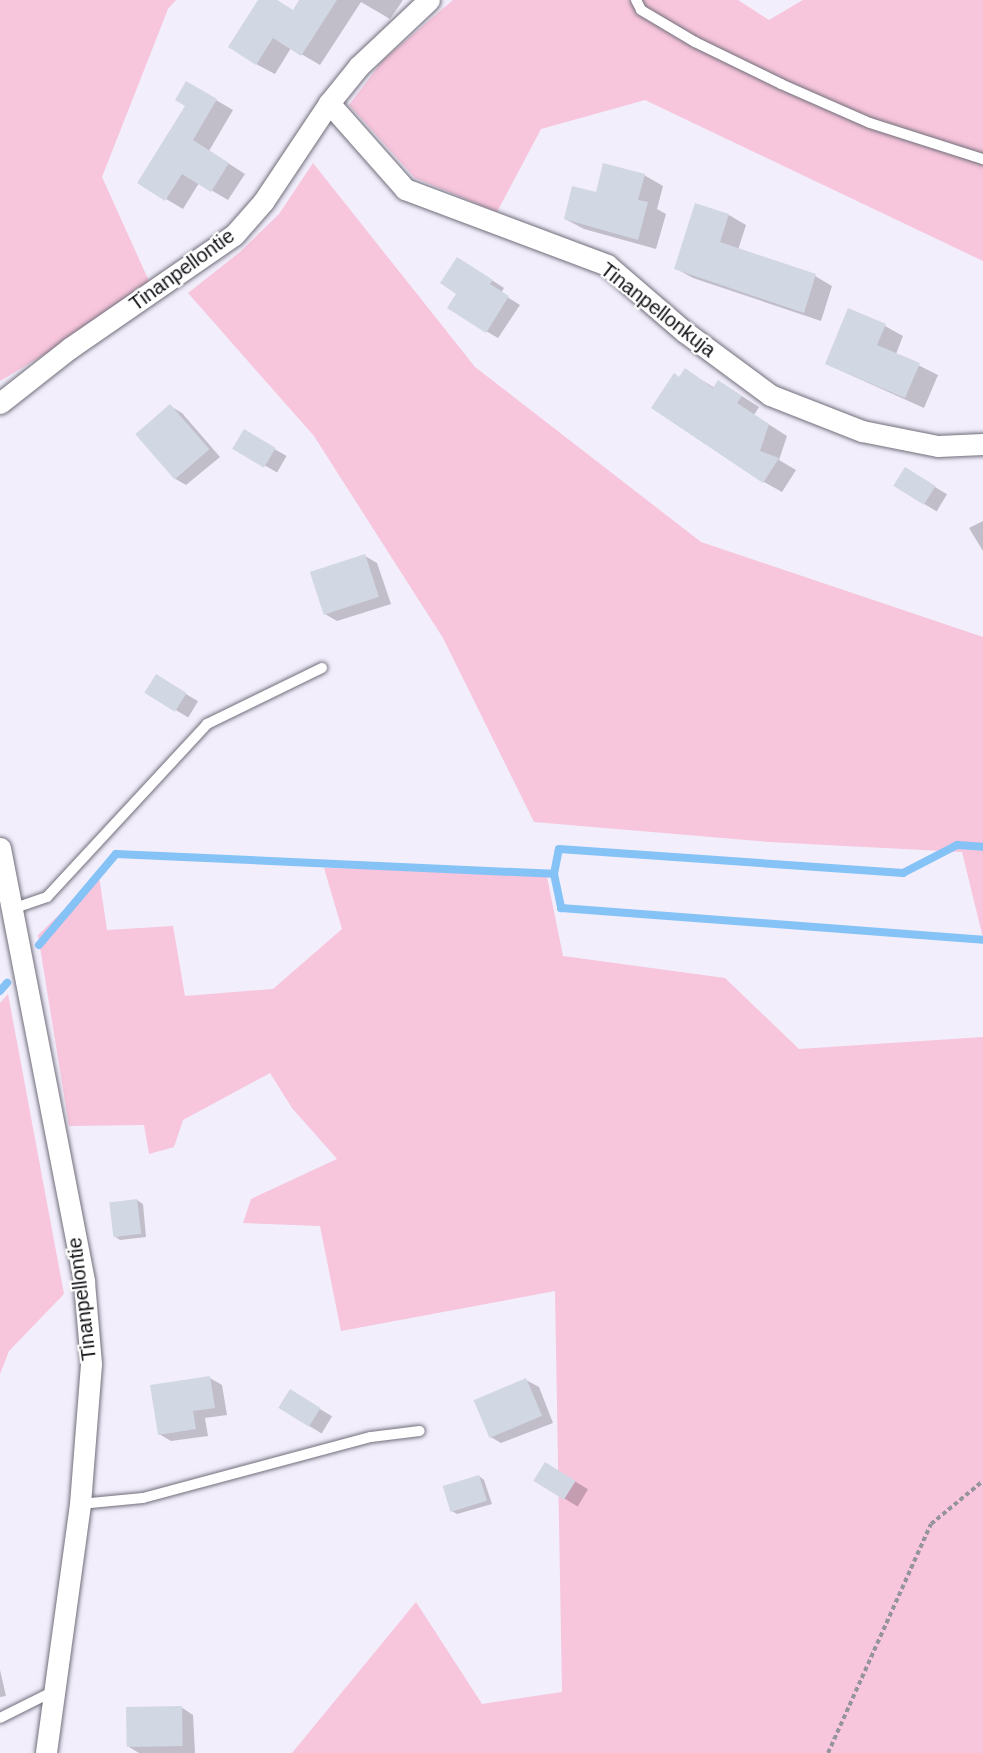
<!DOCTYPE html>
<style>
body{margin:0}
#map{position:relative;width:983px;height:1753px;overflow:hidden;background:#f2eefc;font-family:Helvetica,sans-serif}
div>[style]{position:absolute}
.green>*{inset:0;background:#f7c5dc}
.shadow>*{inset:0;background:#0003;transform-origin:0 0}
.stream>*{height:8px;margin:-4px;padding:0 4px;transform-origin:4px;border-radius:4px;background:#85c2f6}
.building>*{inset:0;background:#d2d7e4;transform-origin:0 0}
.path>*{height:4px;margin-top:-2px;transform-origin:0;background:repeating-linear-gradient(90deg,#95939d 0 4.5px,transparent 0 7.5px)}
.roads{filter:drop-shadow(0 0 2px #716e7a) drop-shadow(0 0 2px #716e7a)}
.lane>*{height:10px;margin:-5px;padding:0 5px;transform-origin:5px;border-radius:5px;background:#fff}
.street>*{height:21px;margin:-10.5px;padding:0 10.5px;transform-origin:10.5px;border-radius:10.5px;background:#fff}
span{translate:-50% -50%;white-space:nowrap;text-align:center;line-height:1.15;-webkit-text-stroke:4.5px #fff;paint-order:stroke}
.street-label{font-size:20px;color:#111015}
</style>
<div id="map">
<div class="green">
<i style="clip-path:polygon(0 0,176px 0,168px 9px,102px 177px,153px 290px,0 381px)"></i>
<i style="clip-path:polygon(453px 0,738px 0,769px 20px,803px 0,983px 0,983px 261px,645px 100px,541px 129px,497px 212px,415px 178px,349px 105px,383px 60px)"></i>
<i style="clip-path:polygon(313px 163px,475px 367px,701px 542px,983px 637px,983px 938px,962px 852px,769px 842px,534px 822px,443px 638px,314px 436px,188px 293px,240px 252px,279px 214px)"></i>
<i style="clip-path:polygon(324px 868px,546px 872px,563px 956px,725px 978px,799px 1049px,983px 1037px,983px 1753px,292px 1753px,416px 1602px,482px 1704px,562px 1692px,555px 1291px,341px 1331px,320px 1226px,243px 1223px,251px 1199px,337px 1159px,292px 1108px,270px 1073px,183px 1120px,174px 1147px,149px 1154px,144px 1125px,69px 1126px,38px 935px,99px 876px,107px 930px,173px 926px,185px 996px,273px 989px,342px 929px)"></i>
<i style="clip-path:polygon(8px 994px,64px 1294px,9px 1351px,0 1374px,0 1003px)"></i>
</div>
<div class="shadow">
<i style="clip-path:polygon(259px 0,275px 0,294px 11px,301px 0,403px 0,390px 19px,361px 2px,320px 65px,291px 48px,275px 74px,256px 64px)"></i>
<i style="clip-path:polygon(187px 83px,233px 110px,209px 151px,245px 174px,228px 200px,199px 183px,183px 209px,166px 199px,187px 106px)"></i>
<i style="clip-path:polygon(644px 175px,663px 186px,657px 209px,666px 214px,656px 249px,584px 229px,565px 219px,597px 194px)"></i>
<i style="clip-path:polygon(729px 215px,746px 225px,738px 250px,815px 276px,832px 286px,821px 321px,693px 278px,675px 268px)"></i>
<i style="clip-path:polygon(470px 266px,504px 288px,501px 293px,520px 305px,498px 338px,486px 331px,458px 293px)"></i>
<i style="clip-path:polygon(885px 326px,903px 336px,896px 354px,938px 375px,924px 408px,826px 364px)"></i>
<i style="clip-path:polygon(685px 370px,715px 388px,719px 382px,737px 393px,759px 407px,754px 415px,787px 436px,779px 460px,796px 470px,782px 492px,764px 482px,680px 378px)"></i>
<i style="clip-path:polygon(170px 406px,182px 413px,220px 457px,186px 485px,174px 478px,137px 434px)"></i>
<i style="left:245px;top:432px;width:48px;height:19px;rotate:30deg"></i>
<i style="left:905px;top:469px;width:49px;height:20px;rotate:31deg"></i>
<i style="clip-path:polygon(983px 521px,983px 551px,969px 528px)"></i>
<i style="clip-path:polygon(365px 556px,377px 563px,391px 604px,337px 621px,325px 614px)"></i>
<i style="left:156px;top:676px;width:49px;height:19px;rotate:31deg"></i>
<i style="clip-path:polygon(137px 1200px,143px 1204px,146px 1237px,120px 1240px,114px 1236px)"></i>
<i style="clip-path:polygon(210px 1378px,222px 1385px,227px 1415px,205px 1418px,208px 1436px,171px 1441px,159px 1434px)"></i>
<i style="clip-path:polygon(526px 1380px,539px 1387px,553px 1423px,501px 1443px,489px 1436px)"></i>
<i style="left:290px;top:1391px;width:49px;height:20px;rotate:31deg"></i>
<i style="left:546px;top:1464px;width:49px;height:20px;rotate:31deg"></i>
<i style="clip-path:polygon(479px 1476px,484px 1480px,492px 1504px,457px 1514px,452px 1511px)"></i>
<i style="clip-path:polygon(0 1670px,6px 1696px,0 1697px)"></i>
<i style="clip-path:polygon(181px 1707px,193px 1715px,195px 1753px,139px 1753px,129px 1747px)"></i>
</div>
<div class="stream">
<i style="left:554px;top:874px;width:35px;rotate:78deg"></i>
<i style="left:561px;top:908px;width:423px;rotate:4.3deg"></i>
<i style="left:39px;top:945px;width:119px;rotate:-49.8deg"></i>
<i style="left:116px;top:854px;width:438px;rotate:2.6deg"></i>
<i style="left:554px;top:874px;width:25px;rotate:-79deg"></i>
<i style="left:559px;top:849px;width:345px;rotate:4deg"></i>
<i style="left:903px;top:873px;width:61px;rotate:-27.4deg"></i>
<i style="left:957px;top:845px;width:26px;rotate:4deg"></i>
<i style="left:0;top:991px;width:11px;rotate:-49deg"></i>
</div>
<div class="building">
<i style="clip-path:polygon(258px 0,277px 0,293px 10px,299px 0,337px 0,301px 56px,273px 38px,256px 65px,228px 47px)"></i>
<i style="clip-path:polygon(186px 81px,217px 99px,193px 140px,229px 163px,211px 192px,182px 174px,165px 201px,137px 183px,185px 106px,175px 100px)"></i>
<i style="clip-path:polygon(603px 163px,645px 174px,638px 200px,648px 202px,638px 240px,564px 219px,572px 186px,596px 192px)"></i>
<i style="clip-path:polygon(695px 203px,729px 214px,720px 242px,816px 274px,804px 313px,674px 269px)"></i>
<i style="clip-path:polygon(457px 257px,493px 280px,490px 284px,509px 296px,486px 333px,447px 308px,456px 294px,440px 283px)"></i>
<i style="clip-path:polygon(848px 308px,886px 324px,877px 345px,920px 363px,905px 398px,825px 364px)"></i>
<i style="clip-path:polygon(685px 368px,713px 388px,718px 380px,742px 396px,737px 403px,769px 424px,760px 451px,779px 458px,763px 483px,651px 408px,674px 373px,679px 377px)"></i>
<i style="left:170px;top:404px;width:60px;height:46px;rotate:49deg"></i>
<i style="left:244px;top:429px;width:37px;height:23px;rotate:31deg"></i>
<i style="left:905px;top:467px;width:36px;height:22px;rotate:32deg"></i>
<i style="left:365px;top:554px;width:45px;height:58px;rotate:72deg"></i>
<i style="left:156px;top:674px;width:36px;height:22px;rotate:32deg"></i>
<i style="left:137px;top:1199px;width:35px;height:28px;rotate:83deg"></i>
<i style="clip-path:polygon(210px 1376px,215px 1408px,193px 1411px,196px 1429px,158px 1435px,150px 1385px)"></i>
<i style="left:526px;top:1378px;width:41px;height:57px;rotate:67deg"></i>
<i style="left:290px;top:1389px;width:36px;height:22px;rotate:32deg"></i>
<i style="left:545px;top:1462px;width:36px;height:22px;rotate:32deg"></i>
<i style="left:479px;top:1475px;width:27px;height:38px;rotate:73deg"></i>
<i style="left:182px;top:1706px;width:40px;height:56px;rotate:89deg"></i>
</div>
<div class="path">
<i style="left:828px;top:1753px;width:251px;rotate:-65.8deg"></i>
<i style="left:931px;top:1524px;width:67px;rotate:-39.6deg"></i>
</div>
<div class="roads">
<div class="lane">
<i style="left:636px;top:0;width:11px;rotate:63deg"></i>
<i style="left:641px;top:10px;width:63px;rotate:30.7deg"></i>
<i style="left:695px;top:42px;width:96px;rotate:26deg"></i>
<i style="left:781px;top:84px;width:97px;rotate:23.7deg"></i>
<i style="left:870px;top:123px;width:119px;rotate:17.7deg"></i>
<i style="left:12px;top:909px;width:37px;rotate:-19deg"></i>
<i style="left:47px;top:897px;width:236px;rotate:-47.2deg"></i>
<i style="left:207px;top:724px;width:128px;rotate:-26deg"></i>
<i style="left:80px;top:1504px;width:63px;rotate:-5.4deg"></i>
<i style="left:143px;top:1498px;width:236px;rotate:-15deg"></i>
<i style="left:371px;top:1437px;width:49px;rotate:-7deg"></i>
<i style="left:0;top:1718px;width:60px;rotate:-26.6deg"></i>
</div>
<div class="street">
<i style="left:329px;top:103px;width:115px;rotate:48.5deg"></i>
<i style="left:405px;top:189px;width:216px;rotate:20.6deg"></i>
<i style="left:607px;top:265px;width:103px;rotate:40.7deg"></i>
<i style="left:685px;top:332px;width:106px;rotate:36.5deg"></i>
<i style="left:770px;top:395px;width:99px;rotate:21.4deg"></i>
<i style="left:862px;top:431px;width:77px;rotate:11.2deg"></i>
<i style="left:938px;top:446px;width:45px;rotate:-2.5deg"></i>
<i style="left:0;top:403px;width:89px;rotate:-38.2deg"></i>
<i style="left:70px;top:348px;width:199px;rotate:-34.6deg"></i>
<i style="left:234px;top:235px;width:44px;rotate:-48.7deg"></i>
<i style="left:263px;top:202px;width:119px;rotate:-56.3deg"></i>
<i style="left:329px;top:103px;width:48px;rotate:-51deg"></i>
<i style="left:359px;top:66px;width:96px;rotate:-43.3deg"></i>
<i style="left:0;top:848px;width:442px;rotate:79deg"></i>
<i style="left:84px;top:1282px;width:82px;rotate:85.1deg"></i>
<i style="left:91px;top:1364px;width:140px;rotate:94.5deg"></i>
<i style="left:80px;top:1504px;width:251px;rotate:97.8deg"></i>
</div>
</div>
<div class="street-label">
<span style="left:182px;top:270px;rotate:-36deg">Tinanpellontie</span>
<span style="left:658px;top:310px;rotate:38deg">Tinanpellonkuja</span>
<span style="left:82px;top:1299px;rotate:-97deg">Tinanpellontie</span>
</div>
</div>
